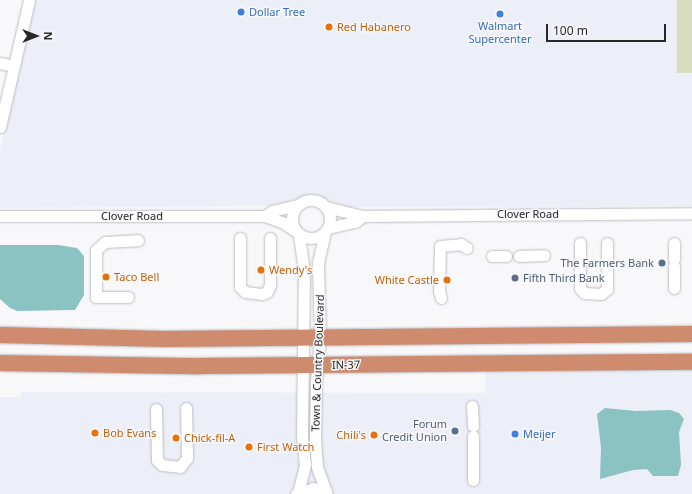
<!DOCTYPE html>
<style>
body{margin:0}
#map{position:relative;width:692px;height:494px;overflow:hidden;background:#f8f8fb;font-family:"Noto Sans",sans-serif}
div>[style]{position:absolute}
.built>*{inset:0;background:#eceef8}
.green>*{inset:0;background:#d8dcbf;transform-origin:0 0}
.water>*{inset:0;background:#8bc2c2}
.roads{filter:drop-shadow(0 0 1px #bcbdc0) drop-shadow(0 0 1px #bcbdc0)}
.minor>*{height:11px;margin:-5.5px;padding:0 5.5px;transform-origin:5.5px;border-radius:5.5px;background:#fff}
.minor>.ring{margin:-5.5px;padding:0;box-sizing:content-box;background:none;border:11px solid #fff;border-radius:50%}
.highway>*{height:16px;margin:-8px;padding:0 8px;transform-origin:8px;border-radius:8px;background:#cf8b6d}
.dots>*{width:11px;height:11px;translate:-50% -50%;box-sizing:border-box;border:2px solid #f8f8fb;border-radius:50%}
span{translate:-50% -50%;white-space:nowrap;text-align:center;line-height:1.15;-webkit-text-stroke:3px #f8f8fb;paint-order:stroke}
.shop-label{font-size:11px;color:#366cbe}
.left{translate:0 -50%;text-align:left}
.food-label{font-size:11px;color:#c56008}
.right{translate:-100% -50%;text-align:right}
.street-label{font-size:11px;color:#272728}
.service-label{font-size:11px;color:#4e5e75}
.north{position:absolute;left:16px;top:16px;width:40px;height:40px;-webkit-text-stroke:3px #f8f8fb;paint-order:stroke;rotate:90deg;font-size:11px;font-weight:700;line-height:16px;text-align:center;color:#272728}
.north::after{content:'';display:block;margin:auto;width:14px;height:18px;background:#272728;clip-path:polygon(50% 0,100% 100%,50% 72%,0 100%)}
.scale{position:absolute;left:546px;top:24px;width:120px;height:18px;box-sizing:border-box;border:2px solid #272728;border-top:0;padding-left:5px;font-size:12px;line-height:14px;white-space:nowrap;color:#272728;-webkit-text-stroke:3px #f8f8fb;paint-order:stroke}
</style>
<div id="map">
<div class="built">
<i style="clip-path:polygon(33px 0,677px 0,677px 73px,692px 73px,692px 206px,346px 207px,330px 201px,301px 198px,270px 206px,0 208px,0 150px)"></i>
<i style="clip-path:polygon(692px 367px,692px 494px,0 494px,0 397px,21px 397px,21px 392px,485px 393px,486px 369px)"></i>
</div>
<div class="green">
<i style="left:677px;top:0;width:15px;height:73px"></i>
</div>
<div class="water">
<i style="clip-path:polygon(0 245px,58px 245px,77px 248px,84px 256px,84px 295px,75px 310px,17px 311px,10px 308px,0 299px)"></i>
<i style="clip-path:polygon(605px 408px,636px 411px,670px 410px,679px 413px,684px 419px,679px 432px,681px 465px,678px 476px,653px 476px,647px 469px,633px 470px,600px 479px,601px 448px,597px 414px)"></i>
</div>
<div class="roads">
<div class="minor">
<i style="left:0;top:63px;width:14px;rotate:12deg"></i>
<i style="left:0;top:127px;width:130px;rotate:-77.1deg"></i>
<i class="ring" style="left:292px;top:200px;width:27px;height:27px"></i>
<i style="left:326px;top:207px;width:38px;rotate:14deg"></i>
<i style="left:363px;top:216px;width:329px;rotate:-0.5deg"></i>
<i style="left:0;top:216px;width:265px"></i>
<i style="left:265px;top:216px;width:20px;rotate:20deg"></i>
<i style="left:284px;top:223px;width:16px;rotate:35deg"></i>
<i style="left:265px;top:216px;width:9px;rotate:-36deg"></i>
<i style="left:272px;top:211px;width:26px;rotate:-13deg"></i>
<i style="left:328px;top:228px;width:28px;rotate:-13deg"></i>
<i style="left:355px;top:222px;width:10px;rotate:-37deg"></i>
<i style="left:325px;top:232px;width:32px;rotate:103deg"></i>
<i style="left:318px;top:263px;width:74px;rotate:88.5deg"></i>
<i style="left:320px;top:337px;width:45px;rotate:95.1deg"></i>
<i style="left:316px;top:382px;width:57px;rotate:91deg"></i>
<i style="left:315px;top:439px;width:28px;rotate:86deg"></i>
<i style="left:317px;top:467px;width:29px;rotate:70deg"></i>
<i style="left:240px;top:238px;width:49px;rotate:90deg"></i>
<i style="left:240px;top:287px;width:7px;rotate:45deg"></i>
<i style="left:245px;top:292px;width:17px;rotate:7deg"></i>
<i style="left:262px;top:294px;width:5px;rotate:-22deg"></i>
<i style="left:267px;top:292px;width:8px;rotate:-67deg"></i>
<i style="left:270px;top:285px;width:47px;rotate:-90deg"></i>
<i style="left:580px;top:243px;width:45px;rotate:90deg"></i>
<i style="left:580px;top:288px;width:6px;rotate:51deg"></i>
<i style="left:584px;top:293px;width:17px;rotate:3deg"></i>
<i style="left:601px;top:294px;width:8px;rotate:-40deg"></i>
<i style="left:607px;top:289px;width:46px;rotate:-90deg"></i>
<i style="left:674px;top:243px;width:16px;rotate:90deg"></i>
<i style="left:492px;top:256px;width:14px"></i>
<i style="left:519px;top:256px;width:25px;rotate:-2deg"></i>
<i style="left:674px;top:266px;width:22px;rotate:90deg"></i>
<i style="left:128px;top:297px;width:32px;rotate:180deg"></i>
<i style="left:96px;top:297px;width:47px;rotate:-90deg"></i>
<i style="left:96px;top:250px;width:12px;rotate:-42deg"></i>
<i style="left:105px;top:242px;width:33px;rotate:-3deg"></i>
<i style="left:441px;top:298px;width:7px;rotate:-106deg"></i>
<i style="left:439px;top:291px;width:45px;rotate:-88.7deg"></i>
<i style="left:440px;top:246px;width:21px;rotate:-5deg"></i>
<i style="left:461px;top:244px;width:7px;rotate:34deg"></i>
<i style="left:472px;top:406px;width:20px;rotate:87deg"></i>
<i style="left:156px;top:409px;width:51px;rotate:88.9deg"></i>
<i style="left:157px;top:460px;width:7px;rotate:45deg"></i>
<i style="left:162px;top:465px;width:18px;rotate:6deg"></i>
<i style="left:180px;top:467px;width:11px;rotate:-52deg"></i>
<i style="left:187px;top:458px;width:50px;rotate:-91.1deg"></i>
<i style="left:473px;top:436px;width:44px;rotate:90deg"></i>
<i style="left:298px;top:493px;width:29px;rotate:-76deg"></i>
<i style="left:305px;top:465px;width:31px;rotate:-96deg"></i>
<i style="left:302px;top:434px;width:163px;rotate:-89.3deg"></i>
<i style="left:304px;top:271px;width:37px;rotate:-98deg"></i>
<i style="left:296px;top:494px;width:18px;rotate:-19deg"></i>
<i style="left:313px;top:488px;width:13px;rotate:27deg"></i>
</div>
<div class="highway">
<i style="left:0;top:335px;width:164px;rotate:1.4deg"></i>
<i style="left:164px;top:339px;width:528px;rotate:-0.54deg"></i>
<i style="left:0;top:363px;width:200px;rotate:0.9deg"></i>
<i style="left:200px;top:366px;width:492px;rotate:-0.5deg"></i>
</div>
</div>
<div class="dots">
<i style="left:241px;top:12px;background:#3f7fe0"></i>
<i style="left:500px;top:14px;background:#3f7fe0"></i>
<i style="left:329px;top:27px;background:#e8710a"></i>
<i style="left:662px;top:263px;background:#5c6f8a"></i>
<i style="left:261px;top:270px;background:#e8710a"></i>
<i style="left:106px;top:277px;background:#e8710a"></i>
<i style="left:515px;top:278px;background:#5c6f8a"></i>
<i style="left:447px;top:280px;background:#e8710a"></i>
<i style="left:455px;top:431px;background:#5c6f8a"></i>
<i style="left:95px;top:433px;background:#e8710a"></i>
<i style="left:515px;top:434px;background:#3f7fe0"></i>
<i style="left:374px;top:435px;background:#e8710a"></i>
<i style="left:176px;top:438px;background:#e8710a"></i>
<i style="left:249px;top:447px;background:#e8710a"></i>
</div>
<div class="shop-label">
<span class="left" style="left:249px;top:12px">Dollar Tree</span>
<span style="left:500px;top:33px">Walmart<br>Supercenter</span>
<span class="left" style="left:523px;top:434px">Meijer</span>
</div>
<div class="food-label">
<span class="left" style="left:337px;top:27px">Red Habanero</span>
<span class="left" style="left:269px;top:270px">Wendy's</span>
<span class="left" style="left:114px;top:277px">Taco Bell</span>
<span class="right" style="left:439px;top:280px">White Castle</span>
<span class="left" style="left:103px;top:433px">Bob Evans</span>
<span class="right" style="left:366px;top:435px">Chili's</span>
<span class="left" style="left:184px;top:438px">Chick-fil-A</span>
<span class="left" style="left:257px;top:447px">First Watch</span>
</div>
<div class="street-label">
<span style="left:528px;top:214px">Clover Road</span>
<span style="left:132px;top:216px">Clover Road</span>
<span style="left:318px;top:363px;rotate:-88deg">Town &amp; Country Boulevard</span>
<span style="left:346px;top:365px;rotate:-1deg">IN-37</span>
</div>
<div class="service-label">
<span class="right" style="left:654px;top:263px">The Farmers Bank</span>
<span class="left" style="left:523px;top:278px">Fifth Third Bank</span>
<span class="right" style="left:447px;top:431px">Forum<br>Credit Union</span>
</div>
<div class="north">N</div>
<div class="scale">100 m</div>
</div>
